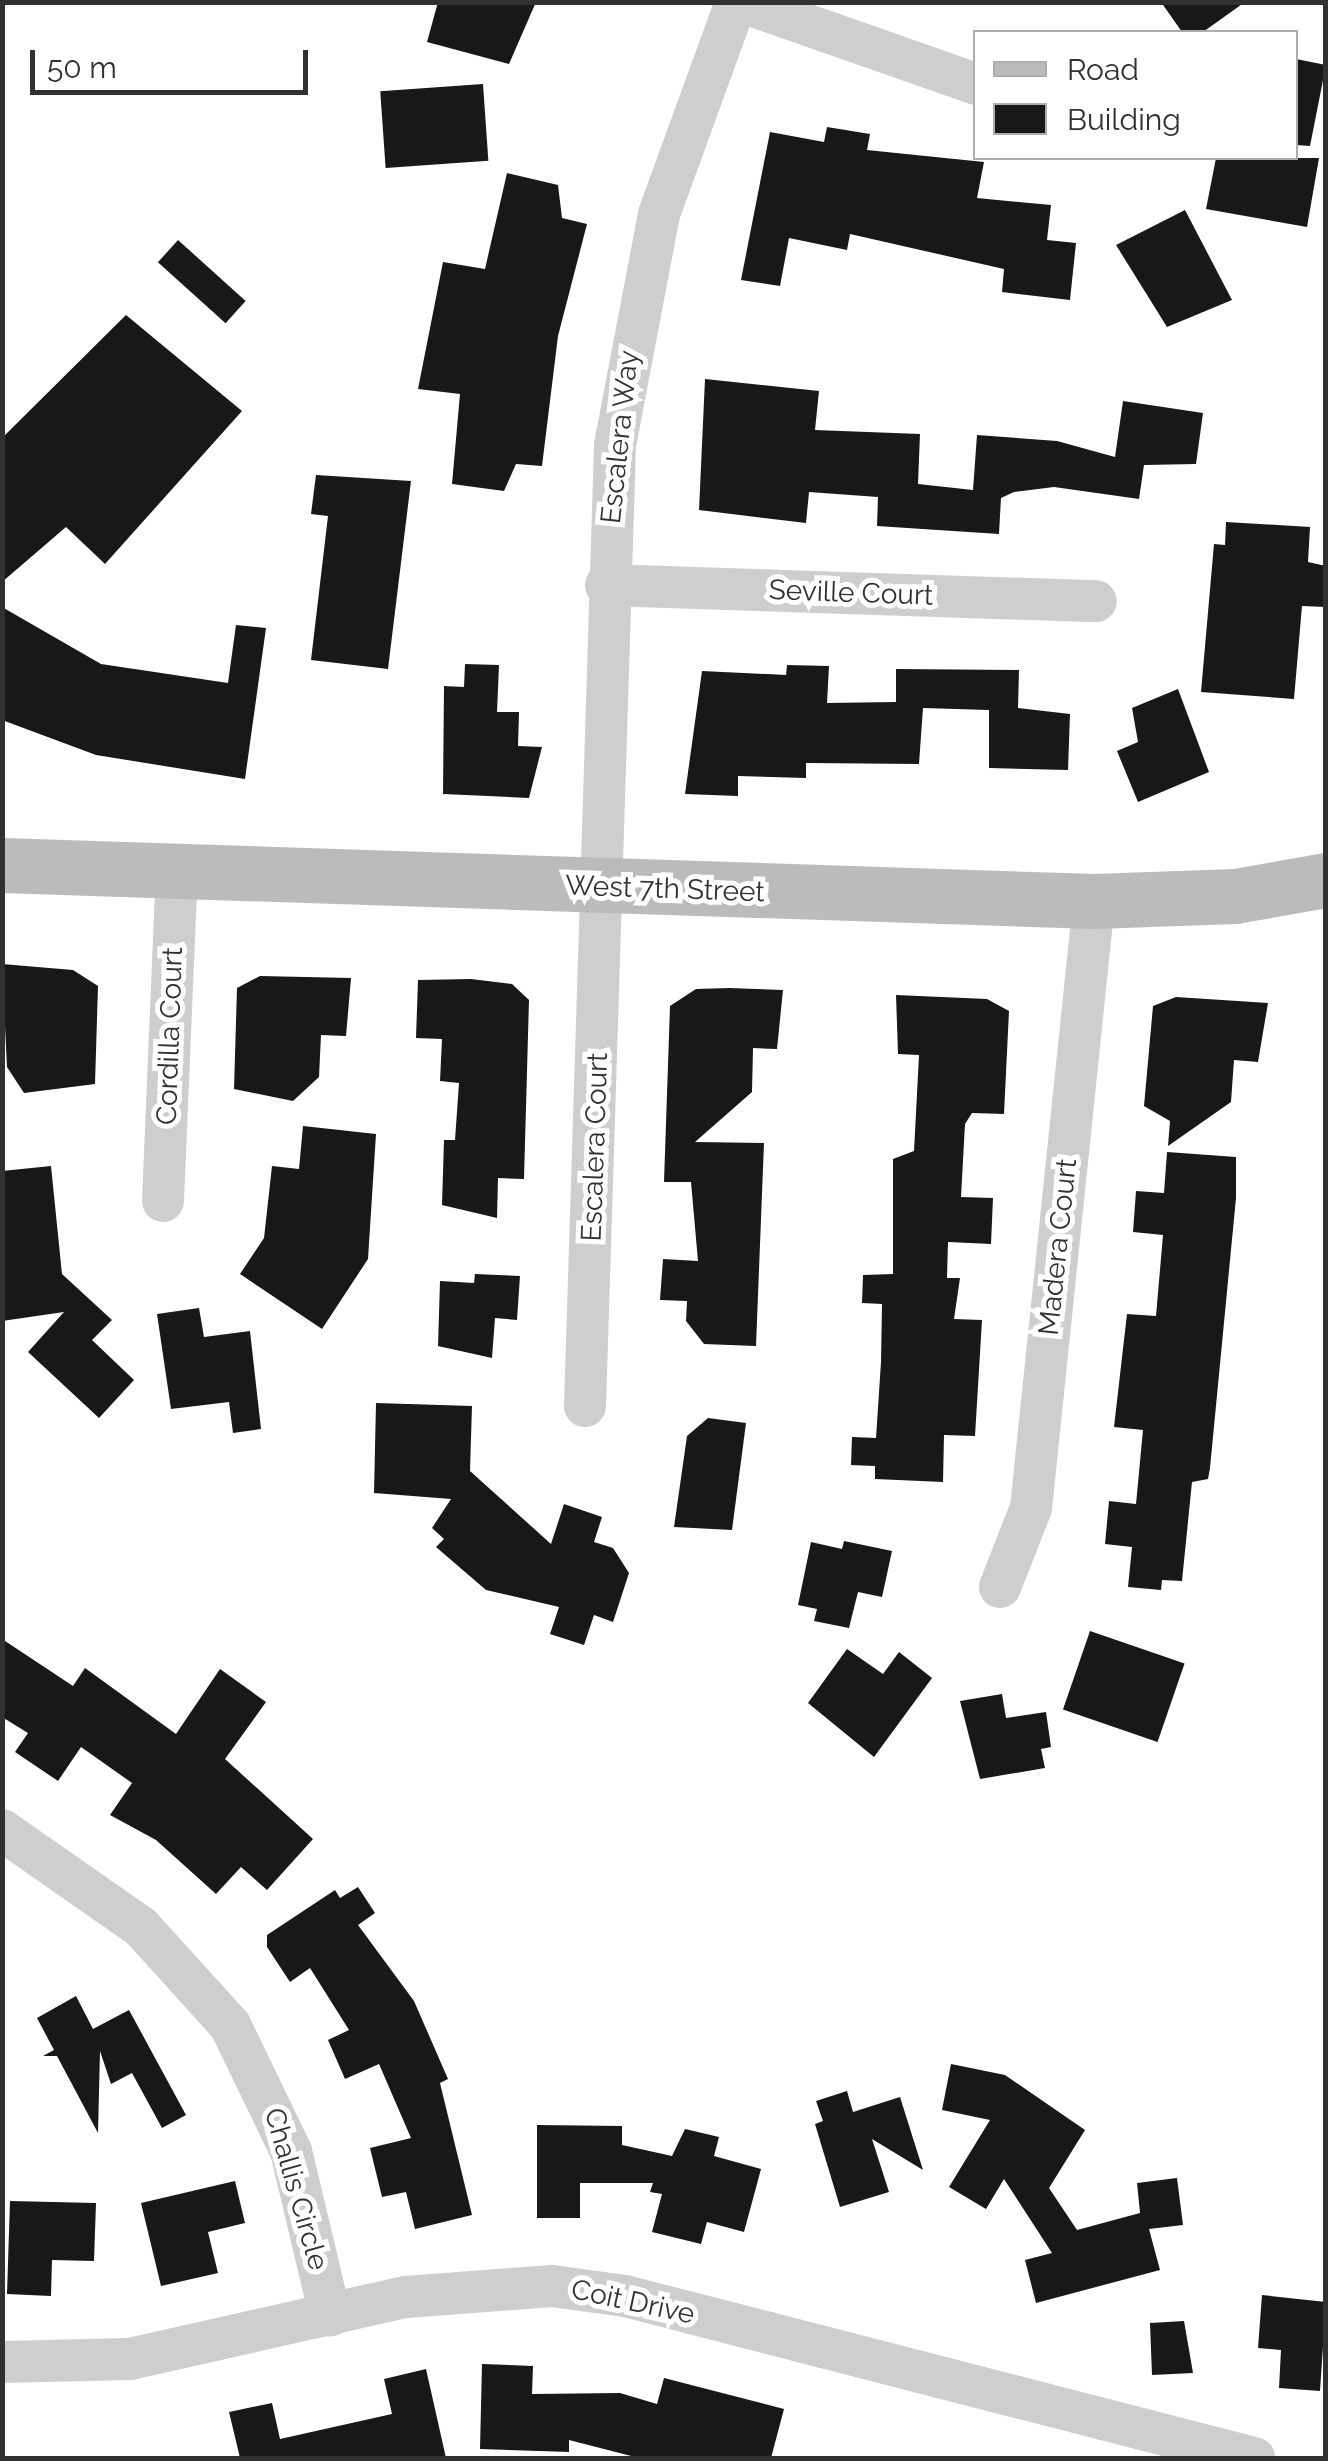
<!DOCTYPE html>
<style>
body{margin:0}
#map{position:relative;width:1328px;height:2461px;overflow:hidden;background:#fff;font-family:Raleway,sans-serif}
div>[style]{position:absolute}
.building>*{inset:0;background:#181818;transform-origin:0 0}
.street>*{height:42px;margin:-21px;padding:0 21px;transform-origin:21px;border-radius:21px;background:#cecece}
.secondary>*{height:55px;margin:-27.5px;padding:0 27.5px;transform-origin:27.5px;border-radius:27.5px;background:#bbb}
span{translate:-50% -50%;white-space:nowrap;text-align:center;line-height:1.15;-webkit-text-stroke:10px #fff;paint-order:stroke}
.street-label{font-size:28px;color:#313131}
.frame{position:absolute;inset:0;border:5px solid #313131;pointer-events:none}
.legend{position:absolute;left:973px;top:30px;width:325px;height:130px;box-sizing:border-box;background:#fff;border:2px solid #adadad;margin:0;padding:12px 18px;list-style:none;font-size:30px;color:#313131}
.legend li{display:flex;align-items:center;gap:20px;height:50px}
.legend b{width:50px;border:2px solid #adadad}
.scale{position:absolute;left:30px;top:50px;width:278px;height:45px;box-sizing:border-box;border:5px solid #313131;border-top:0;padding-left:12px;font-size:30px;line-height:35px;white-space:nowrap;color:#313131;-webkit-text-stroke:8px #fff;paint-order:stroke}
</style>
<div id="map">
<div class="building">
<i style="clip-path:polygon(438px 2px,536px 2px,509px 64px,427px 42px)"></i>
<i style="clip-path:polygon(1161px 2px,1245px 2px,1203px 32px,1182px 32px)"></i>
<i style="clip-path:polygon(1296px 59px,1326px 65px,1310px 146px,1296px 145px)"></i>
<i style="left:483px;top:84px;width:77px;height:103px;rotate:86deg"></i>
<i style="clip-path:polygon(827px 127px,870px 134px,867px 150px,984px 162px,977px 198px,1051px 205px,1047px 240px,1076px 243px,1070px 300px,1002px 292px,1004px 269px,850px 234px,847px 250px,789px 238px,780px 286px,741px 280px,770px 132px,824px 142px)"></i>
<i style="clip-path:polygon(1216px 158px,1319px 158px,1307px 227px,1206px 209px)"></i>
<i style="clip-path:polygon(507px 173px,558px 185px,562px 218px,587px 224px,558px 336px,542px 466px,516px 464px,504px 491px,452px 484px,460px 394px,418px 389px,443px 262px,485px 269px)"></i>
<i style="clip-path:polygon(1185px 210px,1232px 300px,1167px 327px,1116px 245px)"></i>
<i style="left:178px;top:240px;width:91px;height:30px;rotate:42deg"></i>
<i style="clip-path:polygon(126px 315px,242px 411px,105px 564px,66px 527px,2px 582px,2px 438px)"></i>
<i style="clip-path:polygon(705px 379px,819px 391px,815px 430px,920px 434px,918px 484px,973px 490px,977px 435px,1057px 441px,1115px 457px,1123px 401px,1203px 413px,1196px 464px,1144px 465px,1139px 499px,1054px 487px,1014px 492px,1001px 498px,999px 534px,877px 526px,878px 497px,809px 492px,806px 523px,699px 510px)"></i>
<i style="clip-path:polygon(316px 475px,411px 481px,388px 669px,311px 660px,328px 516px,311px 514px)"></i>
<i style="clip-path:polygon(1226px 522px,1310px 527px,1308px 562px,1326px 566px,1326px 607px,1302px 606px,1294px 699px,1201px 692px,1214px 544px,1225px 545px)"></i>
<i style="clip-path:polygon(2px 607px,101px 664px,228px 683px,236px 625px,266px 628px,245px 779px,96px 755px,2px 720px)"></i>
<i style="clip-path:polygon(465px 664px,499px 665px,497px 712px,519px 712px,518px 746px,542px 747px,529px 798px,443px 794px,444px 686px,464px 687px)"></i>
<i style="clip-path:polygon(787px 665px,829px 666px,827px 703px,896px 702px,896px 669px,1019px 670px,1018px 708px,1070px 714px,1068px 770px,989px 768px,989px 710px,923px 708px,919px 764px,806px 763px,806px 778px,738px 776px,738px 796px,685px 794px,702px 671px,786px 675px)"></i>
<i style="clip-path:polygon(1178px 689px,1209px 772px,1138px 802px,1117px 751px,1138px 742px,1132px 708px)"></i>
<i style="clip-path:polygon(2px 964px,73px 970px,98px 986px,95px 1084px,24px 1093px,7px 1067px)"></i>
<i style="clip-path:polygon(260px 976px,351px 978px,346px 1036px,321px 1035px,319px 1077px,293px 1101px,234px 1089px,237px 988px)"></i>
<i style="clip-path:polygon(471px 979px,512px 984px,529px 1000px,524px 1179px,498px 1178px,497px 1218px,442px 1205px,444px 1140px,455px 1140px,459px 1083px,440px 1081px,442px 1039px,416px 1038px,418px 980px)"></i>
<i style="clip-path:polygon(729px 988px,783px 990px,777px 1049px,753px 1048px,752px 1092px,695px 1142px,764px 1143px,756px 1346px,704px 1344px,686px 1321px,687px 1301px,660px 1300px,663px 1259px,698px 1261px,691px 1182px,664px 1182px,670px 1006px,696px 989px)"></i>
<i style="clip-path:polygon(896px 995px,987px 999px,1009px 1011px,1004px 1114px,972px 1113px,965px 1124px,961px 1197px,993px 1198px,991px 1244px,948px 1242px,947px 1278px,960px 1278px,954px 1319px,982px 1320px,975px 1436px,944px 1435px,943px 1482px,875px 1479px,875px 1466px,851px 1465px,852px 1437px,876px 1438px,881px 1362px,882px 1304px,862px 1303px,863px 1275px,893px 1274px,893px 1159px,914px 1151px,919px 1055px,898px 1054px)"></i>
<i style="clip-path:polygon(1176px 997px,1268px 1003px,1258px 1062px,1234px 1060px,1231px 1102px,1168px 1146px,1170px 1121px,1144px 1106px,1153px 1006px)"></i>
<i style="clip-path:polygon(303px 1126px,376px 1134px,368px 1259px,322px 1329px,240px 1274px,264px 1238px,272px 1166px,299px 1169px)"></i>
<i style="clip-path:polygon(1167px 1152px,1236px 1157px,1236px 1198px,1210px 1468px,1208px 1479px,1192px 1482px,1182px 1581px,1162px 1580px,1161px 1590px,1128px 1587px,1132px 1547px,1105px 1544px,1109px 1501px,1136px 1504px,1143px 1430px,1114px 1427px,1127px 1314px,1156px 1316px,1163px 1235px,1133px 1232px,1136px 1191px,1164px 1193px)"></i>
<i style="clip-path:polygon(51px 1166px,62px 1274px,112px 1320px,92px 1340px,134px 1380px,99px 1418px,28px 1352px,64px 1312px,2px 1321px,2px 1171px)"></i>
<i style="clip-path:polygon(475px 1274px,520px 1276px,517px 1320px,495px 1318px,492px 1358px,438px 1346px,440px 1281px,474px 1283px)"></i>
<i style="clip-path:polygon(199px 1308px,204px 1337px,250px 1331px,261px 1429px,233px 1433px,229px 1402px,171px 1409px,157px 1314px)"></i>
<i style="clip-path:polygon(376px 1403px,472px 1406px,470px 1471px,551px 1544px,564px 1504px,602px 1517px,594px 1542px,613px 1548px,629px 1573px,613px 1622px,594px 1615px,584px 1645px,550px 1634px,559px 1607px,486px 1590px,436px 1547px,444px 1539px,432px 1528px,451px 1499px,374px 1493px)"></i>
<i style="clip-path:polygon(708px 1418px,746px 1423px,732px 1530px,674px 1527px,687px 1436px)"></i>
<i style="clip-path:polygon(844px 1541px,892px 1551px,882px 1597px,858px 1592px,849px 1628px,814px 1621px,817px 1609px,798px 1605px,811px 1542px,842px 1549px)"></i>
<i style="left:1090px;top:1631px;width:100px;height:83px;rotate:19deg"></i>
<i style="clip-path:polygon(2px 1639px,73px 1686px,85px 1668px,176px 1734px,220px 1669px,266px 1702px,225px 1759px,313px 1839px,267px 1890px,241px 1867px,216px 1894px,156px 1840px,110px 1815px,132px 1783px,81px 1747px,58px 1781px,15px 1752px,28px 1733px,2px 1717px)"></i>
<i style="clip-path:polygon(847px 1649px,883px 1674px,899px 1652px,932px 1678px,874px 1757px,808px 1703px)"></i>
<i style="clip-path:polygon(1002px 1694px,1006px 1718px,1046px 1712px,1051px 1747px,1041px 1749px,1045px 1768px,980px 1779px,960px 1701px)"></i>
<i style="clip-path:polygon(358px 1887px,375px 1913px,358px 1925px,414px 2001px,448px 2079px,440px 2083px,472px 2215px,415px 2229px,406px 2192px,382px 2197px,370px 2148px,411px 2138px,379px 2064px,345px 2079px,328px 2040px,349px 2030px,310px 1968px,290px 1982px,267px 1947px,267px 1935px,335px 1890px,340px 1898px)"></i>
<i style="clip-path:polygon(76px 1996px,93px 2029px,129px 2010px,186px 2115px,162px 2128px,132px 2073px,111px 2084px,100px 2051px,98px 2133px,57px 2056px,43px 2056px,54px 2050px,37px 2018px)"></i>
<i style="clip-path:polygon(951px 2064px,1005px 2075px,1085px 2130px,1049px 2188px,1077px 2230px,1140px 2213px,1137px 2183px,1177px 2178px,1183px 2225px,1149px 2229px,1160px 2270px,1036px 2303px,1025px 2260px,1052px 2253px,1004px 2179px,986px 2209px,949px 2187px,990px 2120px,942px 2110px)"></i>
<i style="clip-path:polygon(847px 2091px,853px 2112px,900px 2097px,923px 2170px,872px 2139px,889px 2192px,840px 2207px,815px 2124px,823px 2121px,816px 2101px)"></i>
<i style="clip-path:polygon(537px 2125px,622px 2126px,622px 2145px,672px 2156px,685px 2129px,719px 2137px,714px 2156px,761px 2169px,744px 2232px,707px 2222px,701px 2244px,652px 2232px,662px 2194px,650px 2192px,653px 2183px,580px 2183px,580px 2218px,537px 2218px)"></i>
<i style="clip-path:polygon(235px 2181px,245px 2223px,208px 2232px,218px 2273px,161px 2286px,141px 2203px)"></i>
<i style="clip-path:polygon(10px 2201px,96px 2203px,94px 2261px,52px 2260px,51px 2296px,7px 2294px)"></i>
<i style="clip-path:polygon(1262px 2295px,1326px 2302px,1320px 2391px,1279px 2388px,1281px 2350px,1258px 2348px)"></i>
<i style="clip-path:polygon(1184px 2321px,1193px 2373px,1152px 2375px,1150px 2323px)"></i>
<i style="clip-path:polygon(482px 2364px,533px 2366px,532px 2394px,620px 2393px,657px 2404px,664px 2378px,784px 2409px,771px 2458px,639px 2458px,569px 2440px,569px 2452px,480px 2449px)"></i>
<i style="clip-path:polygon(426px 2369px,446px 2458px,240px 2458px,229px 2412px,272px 2403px,280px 2439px,392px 2414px,384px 2379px)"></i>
</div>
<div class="street">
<i style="left:742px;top:2px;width:248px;rotate:19.3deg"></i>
<i style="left:606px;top:585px;width:490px;rotate:1.9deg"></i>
<i style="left:163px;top:1201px;width:329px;rotate:-87.6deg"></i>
<i style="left:585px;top:1406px;width:961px;rotate:-88.21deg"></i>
<i style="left:615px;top:445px;width:235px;rotate:-79.2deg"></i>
<i style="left:659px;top:214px;width:226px;rotate:-70deg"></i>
<i style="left:1000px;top:1587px;width:85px;rotate:-68.6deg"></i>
<i style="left:1031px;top:1508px;width:610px;rotate:-84.07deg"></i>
<i style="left:2px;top:1830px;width:169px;rotate:34.9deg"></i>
<i style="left:141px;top:1927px;width:132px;rotate:47.8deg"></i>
<i style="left:230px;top:2025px;width:140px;rotate:64.2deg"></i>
<i style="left:291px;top:2151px;width:169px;rotate:76.6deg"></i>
<i style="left:2px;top:2362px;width:128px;rotate:-1.3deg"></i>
<i style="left:130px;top:2359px;width:283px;rotate:-12.7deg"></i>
<i style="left:406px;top:2297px;width:146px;rotate:-4.3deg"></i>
<i style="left:552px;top:2286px;width:74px;rotate:7.8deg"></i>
<i style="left:625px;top:2296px;width:650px;rotate:14.44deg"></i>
</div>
<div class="secondary">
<i style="left:2px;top:865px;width:1093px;rotate:1.89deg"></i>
<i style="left:1094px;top:901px;width:141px;rotate:-2deg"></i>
<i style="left:1235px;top:896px;width:92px;rotate:-10deg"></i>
</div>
<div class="street-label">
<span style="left:620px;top:437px;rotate:-84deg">Escalera Way</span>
<span style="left:851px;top:593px;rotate:2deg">Seville Court</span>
<span style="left:665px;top:889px;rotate:2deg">West 7th Street</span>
<span style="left:170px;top:1036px;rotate:-88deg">Cordilla Court</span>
<span style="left:595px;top:1147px;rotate:-88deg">Escalera Court</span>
<span style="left:1058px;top:1247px;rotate:-84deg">Madera Court</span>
<span style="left:296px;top:2189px;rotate:74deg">Challis Circle</span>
<span style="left:633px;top:2302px;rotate:12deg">Coit Drive</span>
</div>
<div class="frame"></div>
<ul class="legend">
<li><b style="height:12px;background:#bbb"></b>Road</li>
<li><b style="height:28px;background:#181818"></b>Building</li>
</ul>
<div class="scale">50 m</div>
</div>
